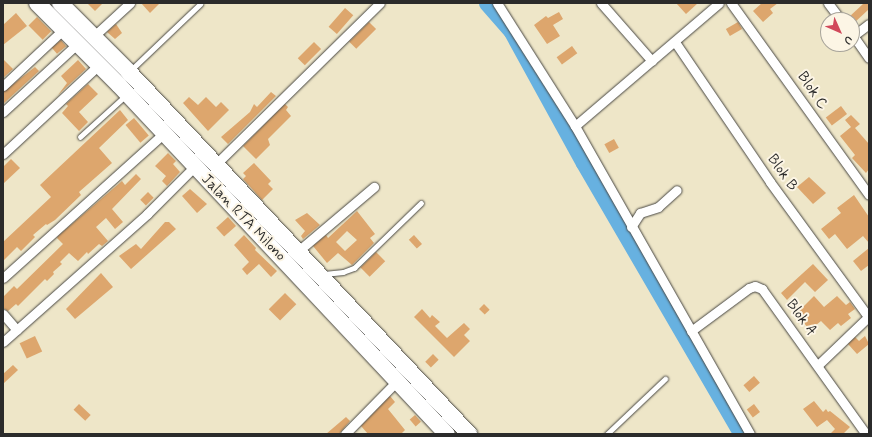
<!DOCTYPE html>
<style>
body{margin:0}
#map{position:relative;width:872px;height:437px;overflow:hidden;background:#eee6c8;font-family:Mynerve,sans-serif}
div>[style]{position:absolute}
.river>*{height:15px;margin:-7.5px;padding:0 7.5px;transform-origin:7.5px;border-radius:7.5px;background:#67b1e0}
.building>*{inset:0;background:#dda66d;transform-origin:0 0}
.roads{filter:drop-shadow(0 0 1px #484743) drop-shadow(0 0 1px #484743)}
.lane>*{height:4.5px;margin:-2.25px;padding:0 2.25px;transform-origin:2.25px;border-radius:2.25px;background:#fff}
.street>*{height:9px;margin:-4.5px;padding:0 4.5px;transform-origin:4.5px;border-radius:4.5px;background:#fff}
.highway>*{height:16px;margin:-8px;padding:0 8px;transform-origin:8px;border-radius:8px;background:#fff}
span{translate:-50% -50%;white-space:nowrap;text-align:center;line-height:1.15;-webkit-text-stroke:4px #fcf5e5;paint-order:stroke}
.street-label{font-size:15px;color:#2b2b2b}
.frame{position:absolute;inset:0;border:4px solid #2b2b2b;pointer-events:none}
.north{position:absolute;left:820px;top:12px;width:40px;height:40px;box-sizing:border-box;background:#fcf5e5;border:1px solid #a8a49b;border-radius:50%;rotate:135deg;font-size:11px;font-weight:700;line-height:16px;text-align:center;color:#2b2b2b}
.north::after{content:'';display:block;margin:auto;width:14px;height:18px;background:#d1495b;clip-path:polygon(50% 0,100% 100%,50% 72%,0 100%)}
</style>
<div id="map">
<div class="river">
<i style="left:486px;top:3px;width:38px;rotate:49deg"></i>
<i style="left:511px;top:32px;width:149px;rotate:61.2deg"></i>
<i style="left:583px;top:163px;width:314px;rotate:59.8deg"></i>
</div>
<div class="building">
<i style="clip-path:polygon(87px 3px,103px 3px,95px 11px)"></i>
<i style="clip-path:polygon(141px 3px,160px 3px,150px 13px)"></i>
<i style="clip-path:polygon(676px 3px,698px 3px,686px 14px)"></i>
<i style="clip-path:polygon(762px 3px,778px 3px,770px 9px,773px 13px,763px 22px,753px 11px)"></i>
<i style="clip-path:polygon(864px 3px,869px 3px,869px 9px,853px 24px,848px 18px)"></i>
<i style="left:345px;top:8px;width:11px;height:25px;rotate:41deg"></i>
<i style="clip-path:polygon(559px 12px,563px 19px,553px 25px,560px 36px,547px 44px,534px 25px,546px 16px,548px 18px)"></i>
<i style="clip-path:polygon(16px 13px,27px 26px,3px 45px,3px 25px)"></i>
<i style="left:37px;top:17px;width:20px;height:12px;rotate:45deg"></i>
<i style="left:369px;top:22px;width:10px;height:28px;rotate:45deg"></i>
<i style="left:738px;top:22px;width:8px;height:14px;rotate:60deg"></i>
<i style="clip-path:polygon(116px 24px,122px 33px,115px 39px,107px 32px)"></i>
<i style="left:61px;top:40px;width:8px;height:12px;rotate:50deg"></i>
<i style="left:314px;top:42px;width:10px;height:23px;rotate:45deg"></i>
<i style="left:572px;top:46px;width:9px;height:19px;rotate:54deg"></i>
<i style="clip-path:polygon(3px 59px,13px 69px,3px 78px)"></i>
<i style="clip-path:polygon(78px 60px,86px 69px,58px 95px,67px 83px,61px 76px)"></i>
<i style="clip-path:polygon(35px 67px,39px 71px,3px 104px,3px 92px)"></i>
<i style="clip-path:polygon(88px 84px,98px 94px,79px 112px,88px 122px,79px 131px,62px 113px,68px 106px,66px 104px)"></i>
<i style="clip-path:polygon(271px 92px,276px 96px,228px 144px,221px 137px,250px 112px,254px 104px,257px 107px)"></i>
<i style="clip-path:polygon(189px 97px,198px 105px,206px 97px,216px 107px,221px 102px,229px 110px,208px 131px,183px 103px)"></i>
<i style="clip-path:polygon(285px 104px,288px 107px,286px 110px,291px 116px,268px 139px,270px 145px,256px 159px,243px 146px)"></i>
<i style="left:841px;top:106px;width:10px;height:19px;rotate:53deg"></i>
<i style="clip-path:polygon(120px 110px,128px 120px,99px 148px,112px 163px,79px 192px,81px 195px,55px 220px,47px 225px,46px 224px,33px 235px,35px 237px,21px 251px,17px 247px,3px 261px,3px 242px,51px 197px,40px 185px)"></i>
<i style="clip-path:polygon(851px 115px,860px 124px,855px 128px,869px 144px,869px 169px,866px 173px,852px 158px,855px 155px,840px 136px,851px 127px,845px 120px)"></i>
<i style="left:134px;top:118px;width:23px;height:11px;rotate:50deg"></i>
<i style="left:614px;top:139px;width:10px;height:11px;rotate:61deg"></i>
<i style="clip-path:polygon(168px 153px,176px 161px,173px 164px,180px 172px,167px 186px,162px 181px,166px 176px,155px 166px)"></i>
<i style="clip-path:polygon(11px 159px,20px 168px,3px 184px,3px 167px)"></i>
<i style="clip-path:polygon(254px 163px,271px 181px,268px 184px,273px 189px,262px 200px,243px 179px,246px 176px,243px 173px)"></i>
<i style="clip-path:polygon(136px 174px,141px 179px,112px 209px,123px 222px,115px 229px,106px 218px,96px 227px,108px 241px,102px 246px,99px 244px,88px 254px,87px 252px,78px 261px,69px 253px,60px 262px,62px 264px,53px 272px,54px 274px,47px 281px,45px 279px,18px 306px,16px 304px,8px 311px,3px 308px,3px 297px,14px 286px,17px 289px,63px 244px,57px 238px,58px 236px,122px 181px,125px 185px)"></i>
<i style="clip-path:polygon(809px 177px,826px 193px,813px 204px,797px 187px)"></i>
<i style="clip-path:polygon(190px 189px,207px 204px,197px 213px,182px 196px)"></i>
<i style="left:148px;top:192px;width:8px;height:11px;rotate:45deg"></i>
<i style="clip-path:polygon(854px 195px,869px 217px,869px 243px,863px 236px,847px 249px,835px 234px,829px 239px,821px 229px,841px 213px,837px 208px)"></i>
<i style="clip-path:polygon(evenodd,357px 211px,375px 234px,370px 238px,374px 243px,352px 265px,338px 253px,327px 263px,313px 246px,326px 235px,328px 238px,357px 211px,347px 231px,357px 240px,345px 251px,336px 242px,347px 231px)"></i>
<i style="clip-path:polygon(307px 213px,320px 225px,303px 239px,301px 236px,305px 231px,295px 220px)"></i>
<i style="left:228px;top:217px;width:12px;height:16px;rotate:48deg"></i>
<i style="clip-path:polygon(165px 222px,169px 222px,176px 229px,131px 269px,119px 256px,136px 244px,141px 249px)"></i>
<i style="clip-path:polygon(244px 235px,256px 248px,255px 250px,277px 271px,271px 277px,259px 264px,247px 275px,242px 269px,249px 262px,234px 245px)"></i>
<i style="left:414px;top:235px;width:12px;height:7px;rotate:48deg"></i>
<i style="clip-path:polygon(869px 248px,869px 265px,861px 271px,853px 261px)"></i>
<i style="left:376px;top:252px;width:13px;height:22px;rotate:45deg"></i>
<i style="clip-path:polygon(813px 264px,828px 280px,815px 292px,805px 282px,787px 300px,781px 293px)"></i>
<i style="clip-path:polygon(101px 273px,113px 287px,75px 319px,66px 309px)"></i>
<i style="left:285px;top:293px;width:16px;height:23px;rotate:45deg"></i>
<i style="clip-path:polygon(814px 296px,824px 307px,837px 296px,846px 305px,850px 302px,855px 309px,848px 314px,851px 318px,841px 326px,838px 323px,830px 330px,821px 321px,810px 330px,796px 314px)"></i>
<i style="left:484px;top:304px;width:8px;height:7px;rotate:45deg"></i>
<i style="clip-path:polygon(422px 309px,430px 318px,432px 315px,440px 322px,435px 326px,447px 338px,464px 323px,470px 329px,464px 335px,470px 341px,454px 357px,414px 317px)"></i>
<i style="left:35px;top:336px;width:17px;height:17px;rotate:65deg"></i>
<i style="clip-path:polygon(865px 336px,869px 344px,857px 354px,848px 344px,855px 337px,859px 341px)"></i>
<i style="left:433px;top:354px;width:8px;height:11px;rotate:45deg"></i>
<i style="clip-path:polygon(13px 365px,18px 370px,3px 384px,3px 374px)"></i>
<i style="left:754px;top:376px;width:9px;height:14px;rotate:49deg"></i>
<i style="clip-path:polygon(390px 396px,395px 402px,388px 409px,405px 430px,401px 434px,368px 434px,361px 426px)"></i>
<i style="clip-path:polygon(814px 401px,823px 412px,826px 409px,828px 412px,830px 411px,850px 427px,843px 434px,830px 434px,835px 429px,827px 420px,817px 427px,803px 409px)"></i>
<i style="left:79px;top:404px;width:16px;height:8px;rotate:43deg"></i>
<i style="left:754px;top:404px;width:10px;height:9px;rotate:53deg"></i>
<i style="left:415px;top:415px;width:9px;height:7px;rotate:49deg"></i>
<i style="clip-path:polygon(346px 417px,350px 421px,339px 434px,326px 434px)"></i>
</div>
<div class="roads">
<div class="lane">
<i style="left:130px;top:71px;width:97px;rotate:-43.7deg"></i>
<i style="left:80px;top:137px;width:61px;rotate:-42.3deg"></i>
<i style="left:324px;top:274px;width:19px;rotate:-6deg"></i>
<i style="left:343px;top:272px;width:12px;rotate:-20deg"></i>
<i style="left:354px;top:268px;width:93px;rotate:-44.1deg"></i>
<i style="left:607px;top:434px;width:80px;rotate:-43.5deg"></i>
</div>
<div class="street">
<i style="left:497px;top:3px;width:146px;rotate:57.6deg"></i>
<i style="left:575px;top:126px;width:354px;rotate:60.4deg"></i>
<i style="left:601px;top:3px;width:77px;rotate:48.7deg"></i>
<i style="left:731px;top:3px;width:236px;rotate:54.3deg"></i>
<i style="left:828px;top:3px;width:21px;rotate:53deg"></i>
<i style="left:852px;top:34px;width:29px;rotate:55deg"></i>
<i style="left:94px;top:36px;width:49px;rotate:-42.5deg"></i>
<i style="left:853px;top:36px;width:20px;rotate:-37deg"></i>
<i style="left:675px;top:42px;width:169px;rotate:55.8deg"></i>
<i style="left:770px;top:182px;width:168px;rotate:53.9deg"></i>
<i style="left:3px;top:86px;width:83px;rotate:-43.1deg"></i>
<i style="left:3px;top:112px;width:102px;rotate:-42.6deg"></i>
<i style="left:575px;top:126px;width:189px;rotate:-40.5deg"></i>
<i style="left:3px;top:154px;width:132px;rotate:-42.9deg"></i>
<i style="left:215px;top:165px;width:231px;rotate:-44.5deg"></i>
<i style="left:631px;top:227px;width:17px;rotate:-57deg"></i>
<i style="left:640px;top:213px;width:19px;rotate:-18deg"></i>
<i style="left:658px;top:207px;width:25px;rotate:-42deg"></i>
<i style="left:297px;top:252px;width:101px;rotate:-40.2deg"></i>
<i style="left:3px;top:278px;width:217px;rotate:-42deg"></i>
<i style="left:3px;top:314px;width:21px;rotate:49deg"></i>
<i style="left:691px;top:331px;width:72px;rotate:-36.6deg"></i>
<i style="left:749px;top:288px;width:6px;rotate:-18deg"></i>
<i style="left:755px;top:286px;width:8px;rotate:23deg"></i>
<i style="left:762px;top:289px;width:178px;rotate:54.4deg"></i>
<i style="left:3px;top:342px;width:193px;rotate:-41.6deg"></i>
<i style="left:147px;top:214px;width:66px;rotate:-45deg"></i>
<i style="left:818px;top:365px;width:69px;rotate:-43.8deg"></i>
<i style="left:345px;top:434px;width:74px;rotate:-45.5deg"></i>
</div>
<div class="highway">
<i style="left:37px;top:3px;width:116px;rotate:45deg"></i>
<i style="left:119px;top:85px;width:479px;rotate:46.8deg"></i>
<i style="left:60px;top:3px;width:98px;rotate:45deg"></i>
<i style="left:129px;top:72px;width:497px;rotate:46.8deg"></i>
</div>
</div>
<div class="street-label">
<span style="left:812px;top:91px;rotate:56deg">Blok C</span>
<span style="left:782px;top:173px;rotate:55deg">Blok B</span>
<span style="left:243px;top:218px;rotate:46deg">Jalan RTA Milono</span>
<span style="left:801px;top:318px;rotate:54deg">Blok A</span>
</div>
<div class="frame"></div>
<div class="north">U</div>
</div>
